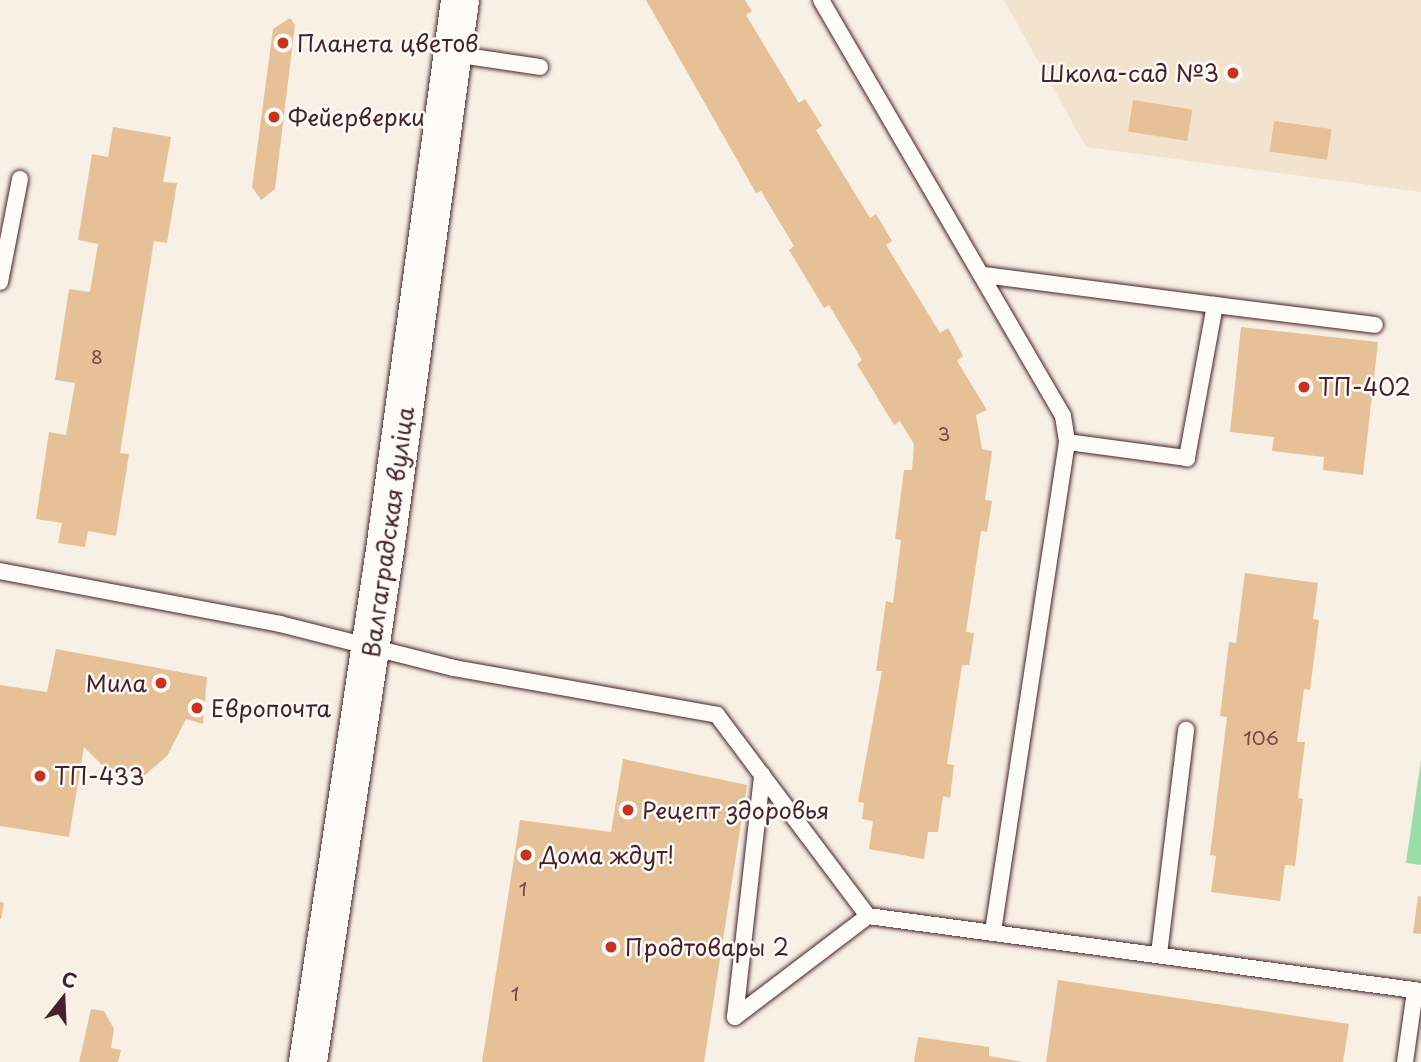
<!DOCTYPE html>
<meta charset="utf-8">
<style>
body{margin:0}
#map{position:relative;width:1421px;height:1062px;overflow:hidden;background:#f8f0e4;font-family:"Playpen Sans",sans-serif}
div>[style]{position:absolute}
.built>*{inset:0;background:#f3e2cd}
.green>*{inset:0;background:#9adda8}
.building>*{inset:0;background:#e6c197;transform-origin:0 0}
.roads{filter:drop-shadow(0 0 2px #4a1f2b) drop-shadow(0 0 2px #4a1f2b)}
.service>*{height:16px;margin:-8px;padding:0 8px;transform-origin:8px;border-radius:8px;background:#fdfcf7}
.secondary>*{height:38px;margin:-19px;padding:0 19px;transform-origin:19px;border-radius:19px;background:#fdfcf7}
.dots>*{width:19px;height:19px;translate:-50% -50%;box-sizing:border-box;border:4px solid #fdfcf7;border-radius:50%}
span{translate:-50% -50%;white-space:nowrap;text-align:center;line-height:1.15;-webkit-text-stroke:5px #fdfcf7;paint-order:stroke}
.number-label{font-size:19px;color:#714846}
.number-label span{-webkit-text-stroke-width:0}
.poi-label{font-size:23px;color:#4a1f2b}
.left{translate:0 -50%;text-align:left}
.right{translate:-100% -50%;text-align:right}
.street-label{font-size:23px;color:#4a1f2b}
.north{position:absolute;left:28px;top:964px;width:70px;height:70px;-webkit-text-stroke:5px #fdfcf7;paint-order:stroke;rotate:18deg;font-size:19px;font-weight:700;line-height:28px;text-align:center;color:#4a1f2b}
.north::after{content:'';display:block;margin:auto;width:24px;height:32px;background:#4a1f2b;clip-path:polygon(50% 0,100% 100%,50% 72%,0 100%)}
</style>
<div id="map">
<div class="built">
<i style="clip-path:polygon(1004px 0,1421px 0,1421px 192px,1086px 147px)"></i>
</div>
<div class="green">
<i style="clip-path:polygon(1421px 760px,1421px 865px,1406px 863px)"></i>
</div>
<div class="building">
<i style="clip-path:polygon(646px 0,745px 0,752px 11px,746px 15px,799px 103px,805px 99px,822px 126px,816px 130px,870px 218px,876px 214px,892px 241px,886px 245px,940px 333px,948px 328px,963px 356px,957px 361px,987px 410px,976px 415px,982px 449px,992px 451px,985px 500px,992px 501px,987px 532px,981px 531px,966px 632px,974px 633px,972px 648px,969px 665px,962px 665px,947px 764px,954px 765px,950px 798px,943px 796px,938px 832px,928px 832px,924px 859px,869px 849px,873px 821px,862px 819px,864px 803px,858px 802px,882px 671px,876px 671px,886px 601px,893px 603px,901px 540px,895px 539px,904px 470px,912px 470px,914px 444px,900px 421px,894px 425px,857px 364px,862px 360px,829px 305px,824px 308px,789px 250px,794px 246px,761px 191px,756px 193px)"></i>
<i style="clip-path:polygon(290px 18px,295px 25px,275px 189px,261px 200px,252px 187px,273px 29px)"></i>
<i style="left:1133px;top:100px;width:60px;height:32px;rotate:9deg"></i>
<i style="left:1274px;top:121px;width:58px;height:31px;rotate:8deg"></i>
<i style="clip-path:polygon(113px 127px,171px 137px,163px 182px,177px 183px,167px 243px,154px 241px,120px 453px,129px 454px,116px 536px,88px 531px,85px 547px,58px 543px,62px 523px,36px 519px,49px 432px,66px 435px,75px 383px,55px 380px,69px 289px,90px 292px,98px 244px,78px 240px,92px 154px,108px 157px)"></i>
<i style="clip-path:polygon(1241px 327px,1378px 342px,1363px 475px,1323px 470px,1324px 457px,1272px 451px,1274px 437px,1230px 432px)"></i>
<i style="clip-path:polygon(1245px 573px,1318px 583px,1313px 619px,1319px 620px,1310px 690px,1304px 689px,1297px 742px,1305px 742px,1298px 798px,1303px 799px,1295px 866px,1285px 865px,1280px 901px,1211px 892px,1216px 856px,1210px 855px,1227px 717px,1220px 716px,1229px 642px,1236px 643px)"></i>
<i style="clip-path:polygon(56px 649px,207px 677px,203px 724px,186px 719px,167px 756px,145px 775px,105px 768px,84px 747px,69px 837px,0 826px,0 685px,47px 692px)"></i>
<i style="clip-path:polygon(623px 759px,747px 785px,704px 1062px,482px 1062px,520px 820px,611px 832px)"></i>
<i style="clip-path:polygon(1418px 896px,1421px 897px,1421px 934px,1413px 933px)"></i>
<i style="clip-path:polygon(0 902px,4px 903px,1px 919px,0 919px)"></i>
<i style="clip-path:polygon(1058px 980px,1349px 1024px,1343px 1062px,1046px 1062px)"></i>
<i style="clip-path:polygon(91px 1009px,104px 1011px,114px 1029px,111px 1048px,121px 1050px,118px 1062px,79px 1062px)"></i>
<i style="clip-path:polygon(918px 1037px,989px 1047px,989px 1056px,1023px 1062px,914px 1062px)"></i>
</div>
<div class="roads">
<div class="service">
<i style="left:821px;top:0;width:481px;rotate:59.8deg"></i>
<i style="left:1063px;top:416px;width:26px;rotate:81deg"></i>
<i style="left:1067px;top:442px;width:496px;rotate:98.6deg"></i>
<i style="left:453px;top:54px;width:88px;rotate:8.5deg"></i>
<i style="left:984px;top:275px;width:233px;rotate:7.4deg"></i>
<i style="left:1215px;top:305px;width:156px;rotate:100.4deg"></i>
<i style="left:1187px;top:458px;width:121px;rotate:-172.4deg"></i>
<i style="left:0;top:282px;width:105px;rotate:-79deg"></i>
<i style="left:1215px;top:305px;width:161px;rotate:7.1deg"></i>
<i style="left:0;top:571px;width:285px;rotate:10.7deg"></i>
<i style="left:280px;top:624px;width:179px;rotate:14.2deg"></i>
<i style="left:454px;top:668px;width:267px;rotate:10.1deg"></i>
<i style="left:717px;top:715px;width:251px;rotate:53.1deg"></i>
<i style="left:868px;top:916px;width:558px;rotate:7.72deg"></i>
<i style="left:1159px;top:954px;width:226px;rotate:-83.1deg"></i>
<i style="left:735px;top:1017px;width:244px;rotate:-83.6deg"></i>
<i style="left:735px;top:1017px;width:167px;rotate:-37.2deg"></i>
<i style="left:1405px;top:1062px;width:72px;rotate:-82deg"></i>
</div>
<div class="secondary">
<i style="left:308px;top:1062px;width:518px;rotate:-81.45deg"></i>
<i style="left:385px;top:550px;width:555px;rotate:-82.23deg"></i>
</div>
</div>
<div class="dots">
<i style="left:283px;top:43px;background:#c8321e"></i>
<i style="left:1233px;top:73px;background:#c8321e"></i>
<i style="left:274px;top:117px;background:#c8321e"></i>
<i style="left:1304px;top:387px;background:#c8321e"></i>
<i style="left:161px;top:683px;background:#c8321e"></i>
<i style="left:197px;top:708px;background:#c8321e"></i>
<i style="left:40px;top:776px;background:#c8321e"></i>
<i style="left:628px;top:810px;background:#c8321e"></i>
<i style="left:526px;top:855px;background:#c8321e"></i>
<i style="left:611px;top:947px;background:#c8321e"></i>
</div>
<div class="number-label">
<span style="left:97px;top:357px">8</span>
<span style="left:944px;top:434px">3</span>
<span style="left:1261px;top:738px">106</span>
<span style="left:523px;top:889px">1</span>
<span style="left:515px;top:994px">1</span>
</div>
<div class="poi-label">
<span class="left" style="left:297px;top:43px">Планета цветов</span>
<span class="right" style="left:1219px;top:73px">Школа-сад №3</span>
<span class="left" style="left:288px;top:117px">Фейерверки</span>
<span class="left" style="left:1318px;top:387px">ТП-402</span>
<span class="right" style="left:147px;top:683px">Мила</span>
<span class="left" style="left:211px;top:708px">Европочта</span>
<span class="left" style="left:54px;top:776px">ТП-433</span>
<span class="left" style="left:642px;top:810px">Рецепт здоровья</span>
<span class="left" style="left:540px;top:855px">Дома ждут!</span>
<span class="left" style="left:625px;top:947px">Продтовары 2</span>
</div>
<div class="street-label">
<span style="left:388px;top:532px;rotate:-82deg">Валгаградская вуліца</span>
</div>
<div class="north">С</div>
</div>
